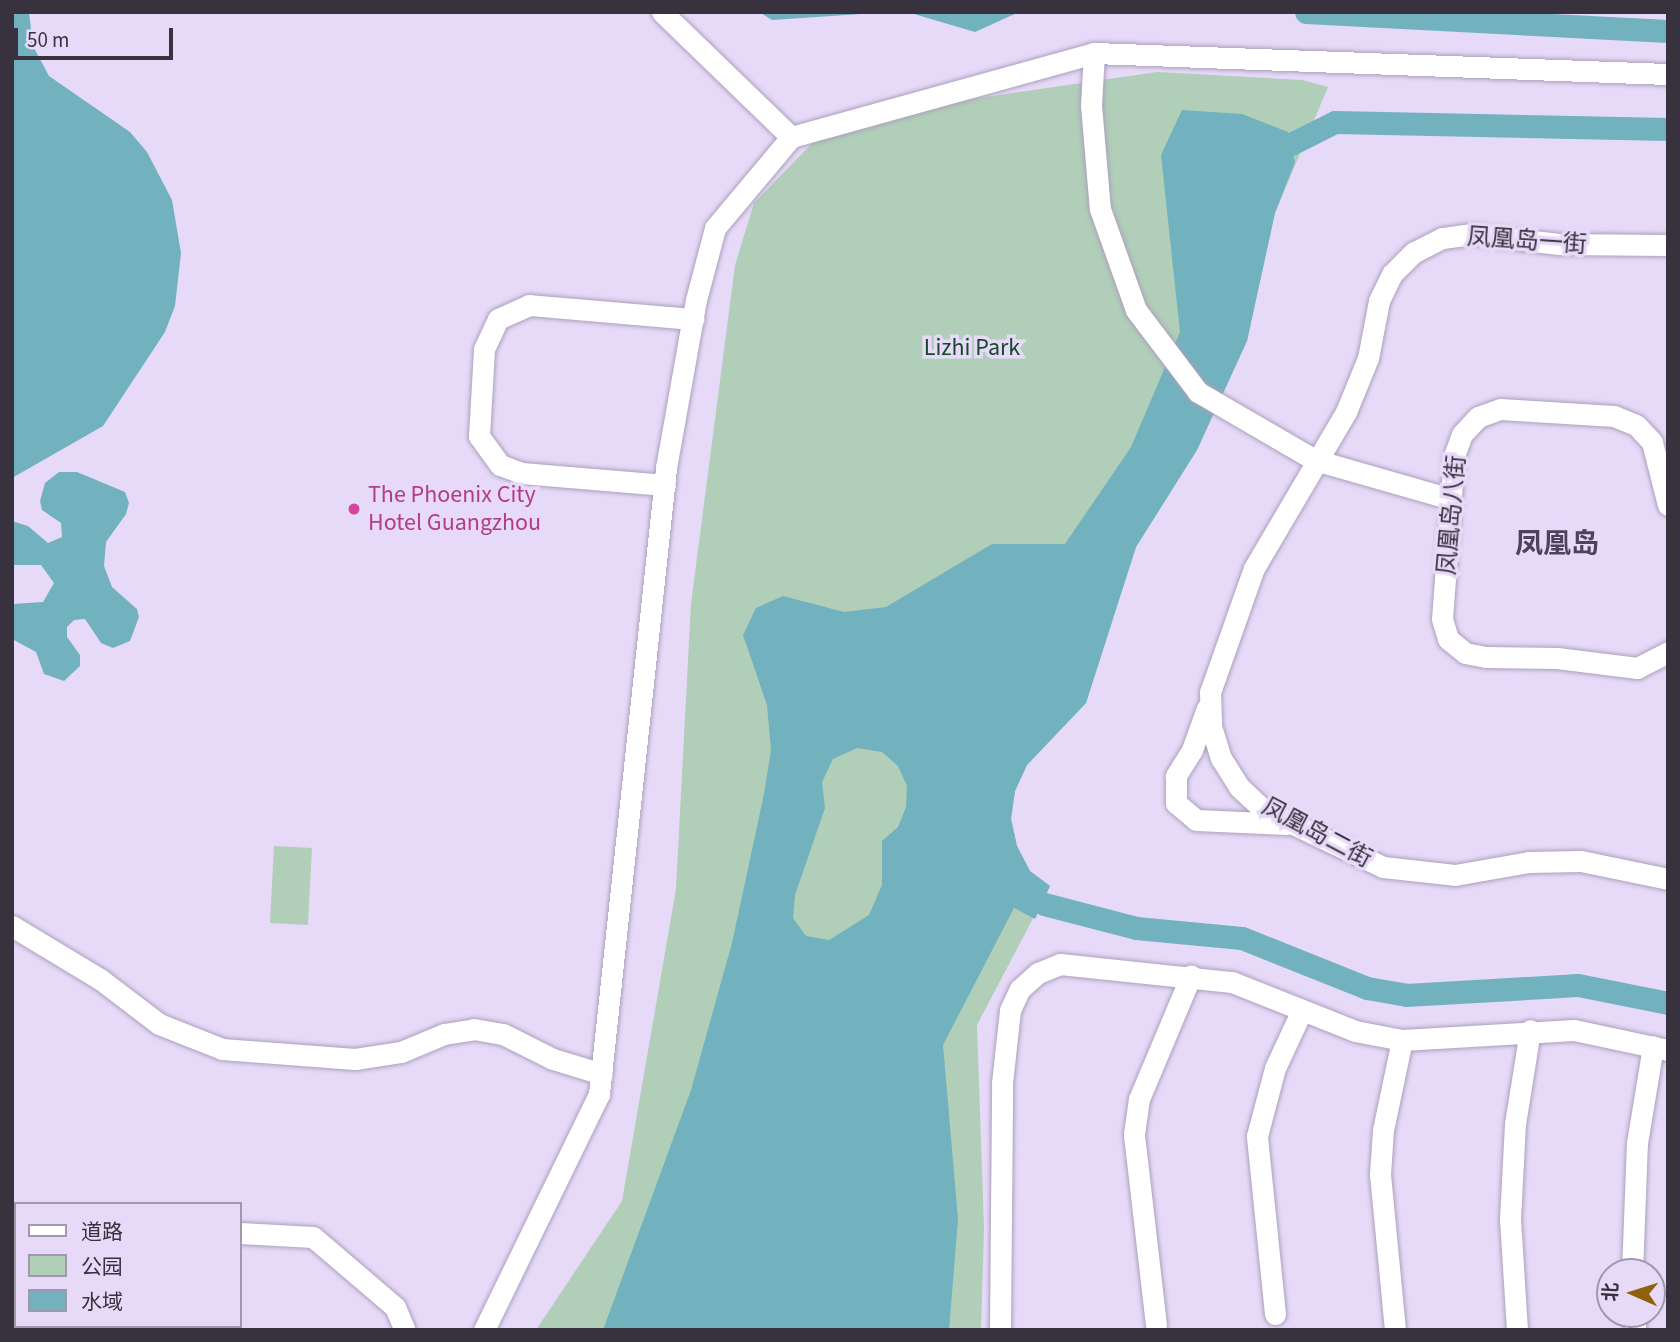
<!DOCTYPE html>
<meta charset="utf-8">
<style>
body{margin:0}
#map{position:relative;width:1680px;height:1342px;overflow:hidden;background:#e7daf9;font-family:"Source Sans 3","Noto Sans SC",sans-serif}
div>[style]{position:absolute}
.green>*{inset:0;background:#b0ceb8;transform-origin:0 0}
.water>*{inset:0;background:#71b2be}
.canal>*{height:23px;margin:-11.5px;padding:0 11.5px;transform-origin:11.5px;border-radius:11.5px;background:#71b2be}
.roads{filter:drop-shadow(0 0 2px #aca0bd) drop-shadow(0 0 2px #aca0bd)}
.minor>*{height:21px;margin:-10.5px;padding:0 10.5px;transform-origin:10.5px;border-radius:10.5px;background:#fff}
.dots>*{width:19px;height:19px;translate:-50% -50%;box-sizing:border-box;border:4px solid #e7daf9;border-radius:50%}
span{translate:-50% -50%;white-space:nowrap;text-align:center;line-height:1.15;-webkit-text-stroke:7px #e7daf9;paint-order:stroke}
.street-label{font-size:24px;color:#37323d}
.park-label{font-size:24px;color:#154a29}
.hotel-label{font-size:24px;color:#b23c85}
.left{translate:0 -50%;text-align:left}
.quarter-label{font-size:28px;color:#4d425b;font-weight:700}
.frame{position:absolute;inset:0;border:14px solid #37323d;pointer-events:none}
.legend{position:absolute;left:14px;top:1202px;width:228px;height:126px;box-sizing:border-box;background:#e7daf9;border:2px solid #a197ae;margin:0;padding:9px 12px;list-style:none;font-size:21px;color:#37323d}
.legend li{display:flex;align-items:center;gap:14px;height:35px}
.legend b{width:35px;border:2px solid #a197ae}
.north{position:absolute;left:1596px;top:1258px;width:70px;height:70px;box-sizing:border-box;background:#e7daf9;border:2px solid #a197ae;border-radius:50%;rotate:273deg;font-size:19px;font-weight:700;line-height:28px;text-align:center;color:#37323d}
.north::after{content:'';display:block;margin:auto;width:24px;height:32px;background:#8f610b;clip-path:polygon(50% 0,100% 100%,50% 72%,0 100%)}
.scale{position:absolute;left:14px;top:28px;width:159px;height:32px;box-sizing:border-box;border:4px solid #37323d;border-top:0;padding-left:9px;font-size:21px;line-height:24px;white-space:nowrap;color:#37323d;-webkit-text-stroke:5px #e7daf9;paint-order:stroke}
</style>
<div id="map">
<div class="green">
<i style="clip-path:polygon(1157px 72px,1302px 80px,1328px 87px,1275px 213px,1247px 341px,1197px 450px,1136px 547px,1086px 703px,1027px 765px,1015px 791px,1011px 819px,1017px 846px,1030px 871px,1050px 886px,977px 1025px,984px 1228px,981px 1330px,536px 1330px,622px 1201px,676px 889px,691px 604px,735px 265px,754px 203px,824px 131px,965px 100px)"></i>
<i style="left:274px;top:846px;width:38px;height:77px;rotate:3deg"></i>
</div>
<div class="water">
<i style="clip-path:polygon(12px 12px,29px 12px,33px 46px,49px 76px,130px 132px,147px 152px,172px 200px,181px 253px,175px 306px,165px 332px,103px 426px,12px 478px)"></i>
<i style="clip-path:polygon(759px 12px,891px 12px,772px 20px)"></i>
<i style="clip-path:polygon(907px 12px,1019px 12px,975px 32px)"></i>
<i style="clip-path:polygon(evenodd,1182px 110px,1242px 114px,1288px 132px,1295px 162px,1275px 213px,1247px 341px,1197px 450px,1136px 547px,1086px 703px,1027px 765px,1015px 791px,1011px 819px,1017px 846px,1030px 871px,1050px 886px,1035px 919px,1014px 908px,943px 1045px,958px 1219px,949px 1330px,603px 1330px,691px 1090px,732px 943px,764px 794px,771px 750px,767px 705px,743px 635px,756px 608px,783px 596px,844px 612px,886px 607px,992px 544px,1065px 544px,1131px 447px,1180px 332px,1161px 155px,1182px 110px,857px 748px,882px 752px,898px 766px,907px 786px,906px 807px,898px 827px,882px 841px,882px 885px,869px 915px,829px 940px,806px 936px,793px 918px,795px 895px,825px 808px,822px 782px,833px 759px,857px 748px)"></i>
<i style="clip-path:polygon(59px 472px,77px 472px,125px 492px,129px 503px,126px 514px,106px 542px,104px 566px,112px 587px,137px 609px,139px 617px,130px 641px,113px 648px,101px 643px,85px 619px,74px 620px,67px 627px,67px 637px,80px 655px,80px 666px,64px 681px,44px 674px,36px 652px,12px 639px,12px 604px,43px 602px,54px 583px,41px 565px,12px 565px,12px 521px,28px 526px,48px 543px,62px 537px,61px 523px,42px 510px,40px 501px,45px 483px)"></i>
</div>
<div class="canal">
<i style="left:1306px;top:12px;width:362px;rotate:3deg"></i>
<i style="left:1291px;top:144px;width:49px;rotate:-26.6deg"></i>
<i style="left:1335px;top:122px;width:333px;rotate:1.2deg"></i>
<i style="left:1044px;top:904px;width:95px;rotate:14.6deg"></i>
<i style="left:1136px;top:928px;width:106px;rotate:5.4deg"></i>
<i style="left:1242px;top:938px;width:135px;rotate:21.8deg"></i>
<i style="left:1367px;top:988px;width:40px;rotate:10deg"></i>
<i style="left:1406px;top:995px;width:172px;rotate:-3.3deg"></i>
<i style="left:1578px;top:985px;width:92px;rotate:11.3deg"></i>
</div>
<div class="roads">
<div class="minor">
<i style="left:662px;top:12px;width:180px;rotate:44.1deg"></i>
<i style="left:1094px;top:53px;width:52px;rotate:93.3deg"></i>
<i style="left:1091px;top:105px;width:104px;rotate:85.1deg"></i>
<i style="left:1100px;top:209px;width:107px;rotate:70.4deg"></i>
<i style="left:1136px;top:310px;width:103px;rotate:52.9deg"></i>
<i style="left:1198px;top:392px;width:135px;rotate:30.2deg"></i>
<i style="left:1315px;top:460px;width:141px;rotate:16deg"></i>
<i style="left:1668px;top:245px;width:109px;rotate:-179.5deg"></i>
<i style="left:1559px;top:244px;width:88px;rotate:-173.4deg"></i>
<i style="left:1472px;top:234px;width:30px;rotate:172deg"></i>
<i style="left:1442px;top:238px;width:31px;rotate:153deg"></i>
<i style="left:1414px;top:252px;width:31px;rotate:135deg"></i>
<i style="left:1392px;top:274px;width:30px;rotate:116deg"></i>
<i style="left:1379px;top:301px;width:58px;rotate:100.9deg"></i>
<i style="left:1368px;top:358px;width:58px;rotate:112.2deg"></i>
<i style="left:1346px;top:412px;width:181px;rotate:120.5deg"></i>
<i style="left:1254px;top:568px;width:132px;rotate:109.5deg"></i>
<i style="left:1210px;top:692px;width:34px;rotate:88deg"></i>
<i style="left:1211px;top:726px;width:34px;rotate:73deg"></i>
<i style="left:1221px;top:758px;width:34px;rotate:58deg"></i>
<i style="left:1239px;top:787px;width:34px;rotate:43deg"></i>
<i style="left:1264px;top:810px;width:132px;rotate:25.6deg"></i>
<i style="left:1383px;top:867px;width:72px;rotate:6.3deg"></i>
<i style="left:1455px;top:875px;width:75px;rotate:-10deg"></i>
<i style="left:1529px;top:862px;width:52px;rotate:-1.1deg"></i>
<i style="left:1581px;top:861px;width:89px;rotate:11.7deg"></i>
<i style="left:665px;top:485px;width:144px;rotate:-175.2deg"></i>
<i style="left:522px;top:473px;width:23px;rotate:-160deg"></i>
<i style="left:500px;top:465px;width:36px;rotate:-126deg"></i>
<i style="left:479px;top:436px;width:87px;rotate:-86.7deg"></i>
<i style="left:484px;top:349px;width:33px;rotate:-65deg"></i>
<i style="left:498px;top:319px;width:34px;rotate:-24deg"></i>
<i style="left:529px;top:305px;width:165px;rotate:4.9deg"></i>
<i style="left:1668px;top:505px;width:65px;rotate:-104.3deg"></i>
<i style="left:1652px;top:442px;width:23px;rotate:-133deg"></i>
<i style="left:1636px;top:425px;width:24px;rotate:-158deg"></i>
<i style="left:1614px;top:416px;width:114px;rotate:-176.5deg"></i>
<i style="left:1500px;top:409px;width:23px;rotate:160deg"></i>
<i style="left:1478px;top:417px;width:23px;rotate:133deg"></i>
<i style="left:1462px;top:434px;width:23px;rotate:110deg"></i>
<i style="left:1454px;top:456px;width:163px;rotate:94.2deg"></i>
<i style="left:1442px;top:619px;width:21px;rotate:73deg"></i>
<i style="left:1448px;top:639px;width:22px;rotate:39deg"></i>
<i style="left:1465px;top:653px;width:21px;rotate:11deg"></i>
<i style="left:1486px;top:657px;width:71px;rotate:0.8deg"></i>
<i style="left:1557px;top:658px;width:81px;rotate:7.1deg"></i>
<i style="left:1637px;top:668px;width:35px;rotate:-27deg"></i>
<i style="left:1207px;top:708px;width:45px;rotate:109.7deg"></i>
<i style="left:1192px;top:750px;width:31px;rotate:122deg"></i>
<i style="left:1176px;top:776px;width:27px;rotate:90deg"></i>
<i style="left:1176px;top:803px;width:26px;rotate:40deg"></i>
<i style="left:1196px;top:820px;width:91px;rotate:2.5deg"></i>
<i style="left:12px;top:926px;width:103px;rotate:31.1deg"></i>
<i style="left:100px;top:979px;width:74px;rotate:37.3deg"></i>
<i style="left:159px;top:1024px;width:68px;rotate:21.6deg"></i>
<i style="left:222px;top:1049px;width:133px;rotate:4.3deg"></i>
<i style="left:355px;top:1059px;width:47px;rotate:-8.7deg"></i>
<i style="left:401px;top:1052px;width:47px;rotate:-22.7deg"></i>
<i style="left:444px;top:1034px;width:30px;rotate:-9deg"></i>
<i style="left:474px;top:1029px;width:29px;rotate:10deg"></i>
<i style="left:503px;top:1034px;width:56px;rotate:26.6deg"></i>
<i style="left:553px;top:1059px;width:51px;rotate:17deg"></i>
<i style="left:12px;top:1218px;width:4px;rotate:27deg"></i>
<i style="left:240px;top:1233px;width:73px;rotate:3.1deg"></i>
<i style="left:313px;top:1237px;width:108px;rotate:40.5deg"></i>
<i style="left:395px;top:1307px;width:25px;rotate:67deg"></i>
<i style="left:1632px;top:1272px;width:129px;rotate:-87.8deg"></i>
<i style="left:1637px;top:1143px;width:98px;rotate:-80.6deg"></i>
<i style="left:1275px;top:1314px;width:179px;rotate:-95.8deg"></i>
<i style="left:1257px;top:1136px;width:70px;rotate:-75.2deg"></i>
<i style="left:1275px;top:1068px;width:64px;rotate:-65deg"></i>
<i style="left:1635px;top:1314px;width:16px;rotate:90deg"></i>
<i style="left:1156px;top:1325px;width:192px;rotate:-96.6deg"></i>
<i style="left:1134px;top:1134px;width:35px;rotate:-82deg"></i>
<i style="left:1139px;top:1099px;width:134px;rotate:-67.2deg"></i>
<i style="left:484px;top:1330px;width:263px;rotate:-64deg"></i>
<i style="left:599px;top:1094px;width:630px;rotate:-83.89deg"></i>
<i style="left:666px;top:468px;width:171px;rotate:-79.9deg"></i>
<i style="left:696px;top:300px;width:74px;rotate:-75.2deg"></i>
<i style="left:715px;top:228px;width:119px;rotate:-50.1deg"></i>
<i style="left:791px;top:137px;width:314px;rotate:-15.5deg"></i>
<i style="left:1094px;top:53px;width:574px;rotate:2.1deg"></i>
<i style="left:1000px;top:1330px;width:247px;rotate:-89.5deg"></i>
<i style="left:1002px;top:1083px;width:73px;rotate:-83.7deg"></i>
<i style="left:1010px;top:1010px;width:23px;rotate:-65deg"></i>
<i style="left:1020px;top:989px;width:24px;rotate:-42deg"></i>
<i style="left:1038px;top:973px;width:24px;rotate:-22deg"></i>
<i style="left:1060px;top:964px;width:173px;rotate:6deg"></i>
<i style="left:1232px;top:982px;width:132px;rotate:21.7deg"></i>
<i style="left:1355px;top:1031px;width:48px;rotate:10.8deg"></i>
<i style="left:1402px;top:1040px;width:172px;rotate:-3.3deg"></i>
<i style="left:1574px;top:1030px;width:96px;rotate:12deg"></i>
<i style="left:1395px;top:1330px;width:157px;rotate:-95.5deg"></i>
<i style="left:1380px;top:1174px;width:44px;rotate:-86.1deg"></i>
<i style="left:1383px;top:1130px;width:92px;rotate:-78.1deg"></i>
<i style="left:1517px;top:1330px;width:111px;rotate:-93.6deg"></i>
<i style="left:1510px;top:1219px;width:95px;rotate:-87deg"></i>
<i style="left:1515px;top:1124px;width:95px;rotate:-80.9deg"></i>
</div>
</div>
<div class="dots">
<i style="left:354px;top:509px;background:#d1479c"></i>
</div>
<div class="street-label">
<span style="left:1527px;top:241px;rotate:4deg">凤凰岛一街</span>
<span style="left:1452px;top:515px;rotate:-85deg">凤凰岛八街</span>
<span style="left:1317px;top:833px;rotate:28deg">凤凰岛二街</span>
</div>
<div class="park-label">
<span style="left:972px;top:348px">Lizhi Park</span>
</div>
<div class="hotel-label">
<span class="left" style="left:368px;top:509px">The Phoenix City<br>Hotel Guangzhou</span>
</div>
<div class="quarter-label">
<span style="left:1557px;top:544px">凤凰岛</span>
</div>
<div class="frame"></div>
<ul class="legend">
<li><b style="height:9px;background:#fff"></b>道路</li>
<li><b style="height:19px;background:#b0ceb8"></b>公园</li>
<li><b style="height:19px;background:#71b2be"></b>水域</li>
</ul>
<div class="north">北</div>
<div class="scale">50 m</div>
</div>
